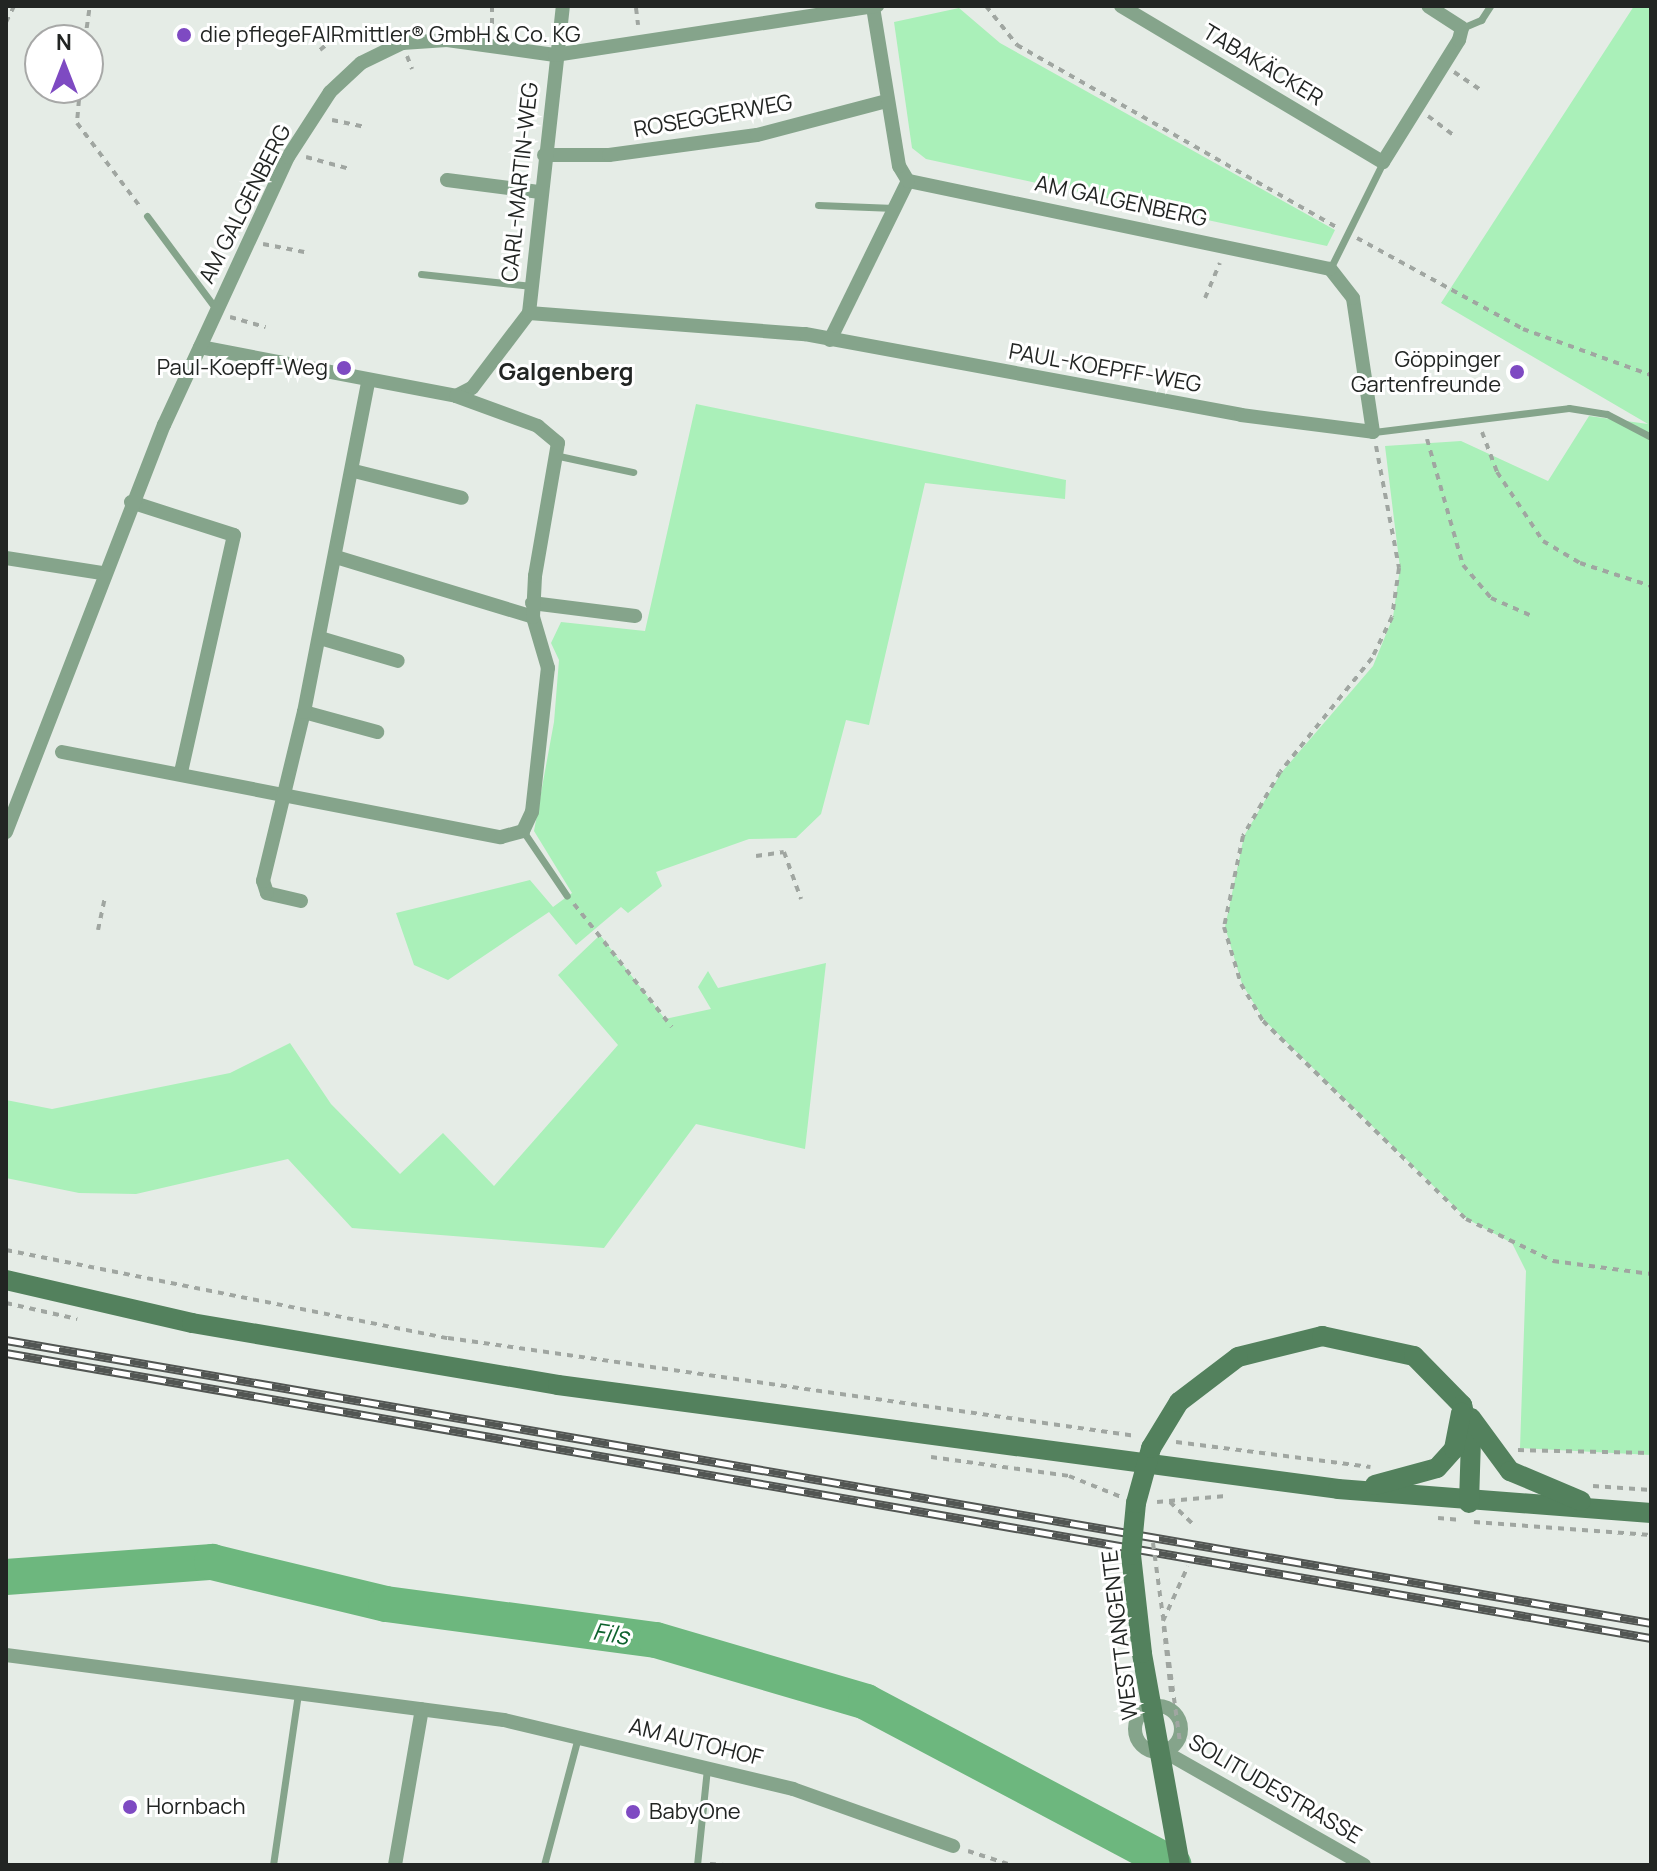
<!DOCTYPE html>
<meta charset="utf-8">
<style>
body{margin:0}
#map{position:relative;width:1657px;height:1871px;overflow:hidden;background:#e5ece6;font-family:Manrope,sans-serif}
div>[style]{position:absolute}
.green>*{inset:0;background:#aaf0b9}
.river>*{height:36px;margin:-18px;padding:0 18px;transform-origin:18px;border-radius:18px;background:#6db77e}
.path>*{height:4px;margin-top:-2px;transform-origin:0;background:repeating-linear-gradient(90deg,#a0a6a1 0 6px,transparent 0 12px)}
.service>*{height:7px;margin:-3.5px;padding:0 3.5px;transform-origin:3.5px;border-radius:3.5px;background:#85a48b}
.minor>*{height:14px;margin:-7px;padding:0 7px;transform-origin:7px;border-radius:7px;background:#85a48b}
.minor>.ring{margin:-7px;padding:0;box-sizing:content-box;background:none;border:14px solid #85a48b;border-radius:50%}
.secondary>*{height:20px;margin:-10px;padding:0 10px;transform-origin:10px;border-radius:10px;background:#53815d}
.rail>*{height:9px;margin-top:-4.5px;transform-origin:0;background:repeating-linear-gradient(90deg,#fff 0 18px,#525653 0 36px);box-sizing:border-box;border-block:2px solid #525653}
.path-bridge>*{height:4px;margin-top:-2px;transform-origin:0;background:repeating-linear-gradient(90deg,#a0a6a1 0 6px,transparent 0 12px)}
.secondary-bridge>*{height:20px;margin:-10px;padding:0 10px;transform-origin:10px;border-radius:10px;background:#53815d}
.dots>*{width:22px;height:22px;translate:-50% -50%;box-sizing:border-box;border:4px solid #fff;border-radius:50%}
span{translate:-50% -50%;white-space:nowrap;text-align:center;line-height:1.15;-webkit-text-stroke:6px #fff;paint-order:stroke}
.poi-label{font-size:22px;color:#222523}
.left{translate:0 -50%;text-align:left}
.right{translate:-100% -50%;text-align:right}
.street-label{font-size:22px;color:#222523}
.neighbourhood-label{font-size:24px;color:#222523;font-weight:700}
.water-label{font-size:24px;color:#0f632f;font-style:italic}
.frame{position:absolute;inset:0;border:8px solid #222523;pointer-events:none}
.north{position:absolute;left:24px;top:24px;width:80px;height:80px;box-sizing:border-box;background:#fff;border:2px solid #a7a8a7;border-radius:50%;rotate:0deg;font-size:22px;font-weight:700;line-height:32px;text-align:center;color:#222523}
.north::after{content:'';display:block;margin:auto;width:28px;height:36px;background:#7e4ac2;clip-path:polygon(50% 0,100% 100%,50% 72%,0 100%)}
</style>
<div id="map">
<div class="green">
<i style="clip-path:polygon(1634px 6px,1651px 6px,1651px 1455px,1520px 1448px,1526px 1271px,1512px 1243px,1467px 1219px,1264px 1020px,1242px 984px,1225px 927px,1244px 836px,1281px 773px,1373px 666px,1393px 617px,1400px 568px,1385px 446px,1461px 441px,1548px 481px,1589px 416px,1648px 424px,1441px 303px)"></i>
<i style="clip-path:polygon(959px 8px,1000px 43px,1335px 230px,1327px 246px,926px 159px,912px 148px,894px 22px)"></i>
<i style="clip-path:polygon(696px 404px,1066px 480px,1065px 499px,925px 483px,869px 725px,846px 720px,821px 814px,796px 838px,749px 839px,656px 872px,662px 886px,628px 913px,621px 907px,576px 945px,549px 912px,448px 980px,414px 965px,396px 913px,530px 880px,553px 907px,572px 893px,534px 831px,554px 722px,559px 660px,551px 643px,561px 622px,645px 631px)"></i>
<i style="clip-path:polygon(600px 935px,665px 1019px,711px 1009px,698px 987px,708px 971px,718px 988px,826px 963px,805px 1149px,696px 1124px,604px 1248px,352px 1228px,288px 1159px,136px 1194px,79px 1193px,6px 1178px,6px 1100px,52px 1109px,230px 1073px,290px 1043px,331px 1104px,400px 1174px,443px 1133px,494px 1186px,618px 1045px,558px 975px)"></i>
</div>
<div class="river">
<i style="left:6px;top:1577px;width:207px;rotate:-4.2deg"></i>
<i style="left:212px;top:1562px;width:179px;rotate:13.6deg"></i>
<i style="left:386px;top:1604px;width:272px;rotate:7.6deg"></i>
<i style="left:656px;top:1640px;width:219px;rotate:16.4deg"></i>
<i style="left:866px;top:1702px;width:348px;rotate:27.9deg"></i>
</div>
<div class="path">
<i style="left:492px;top:6px;width:19px;rotate:90deg"></i>
<i style="left:986px;top:6px;width:50px;rotate:51.5deg"></i>
<i style="left:1017px;top:45px;width:371px;rotate:29.7deg"></i>
<i style="left:636px;top:8px;width:17px;rotate:83deg"></i>
<i style="left:6px;top:22px;width:18px;rotate:-63deg"></i>
<i style="left:85px;top:40px;width:34px;rotate:-82deg"></i>
<i style="left:320px;top:50px;width:8px;rotate:-40deg"></i>
<i style="left:407px;top:56px;width:14px;rotate:69deg"></i>
<i style="left:1454px;top:72px;width:34px;rotate:34deg"></i>
<i style="left:80px;top:88px;width:35px;rotate:95deg"></i>
<i style="left:77px;top:123px;width:106px;rotate:53deg"></i>
<i style="left:1428px;top:116px;width:34px;rotate:37deg"></i>
<i style="left:332px;top:120px;width:34px;rotate:12deg"></i>
<i style="left:306px;top:157px;width:46px;rotate:15.3deg"></i>
<i style="left:1357px;top:238px;width:189px;rotate:28.7deg"></i>
<i style="left:1523px;top:329px;width:136px;rotate:19.8deg"></i>
<i style="left:263px;top:244px;width:42px;rotate:11deg"></i>
<i style="left:1205px;top:298px;width:38px;rotate:-67deg"></i>
<i style="left:230px;top:317px;width:37px;rotate:16deg"></i>
<i style="left:1482px;top:432px;width:43px;rotate:69.4deg"></i>
<i style="left:1497px;top:472px;width:83px;rotate:56.3deg"></i>
<i style="left:1543px;top:541px;width:43px;rotate:30.7deg"></i>
<i style="left:1580px;top:563px;width:75px;rotate:17.9deg"></i>
<i style="left:1427px;top:439px;width:131px;rotate:74.1deg"></i>
<i style="left:1463px;top:565px;width:43px;rotate:49.7deg"></i>
<i style="left:1491px;top:598px;width:47px;rotate:23.8deg"></i>
<i style="left:1376px;top:446px;width:124px;rotate:79.3deg"></i>
<i style="left:1399px;top:568px;width:49px;rotate:98.1deg"></i>
<i style="left:1392px;top:617px;width:46px;rotate:116deg"></i>
<i style="left:1372px;top:658px;width:146px;rotate:128.9deg"></i>
<i style="left:1280px;top:772px;width:74px;rotate:120deg"></i>
<i style="left:1243px;top:836px;width:93px;rotate:101.8deg"></i>
<i style="left:1224px;top:927px;width:59px;rotate:73.4deg"></i>
<i style="left:1241px;top:984px;width:43px;rotate:59.3deg"></i>
<i style="left:1263px;top:1021px;width:284px;rotate:44.3deg"></i>
<i style="left:1466px;top:1219px;width:97px;rotate:25.8deg"></i>
<i style="left:1553px;top:1261px;width:99px;rotate:7.6deg"></i>
<i style="left:756px;top:856px;width:28px;rotate:-8deg"></i>
<i style="left:784px;top:852px;width:50px;rotate:70.1deg"></i>
<i style="left:574px;top:904px;width:157px;rotate:51.5deg"></i>
<i style="left:98px;top:930px;width:35px;rotate:-78deg"></i>
<i style="left:6px;top:1250px;width:451px;rotate:11.3deg"></i>
<i style="left:448px;top:1338px;width:695px;rotate:8.11deg"></i>
<i style="left:6px;top:1303px;width:73px;rotate:12.7deg"></i>
<i style="left:1176px;top:1442px;width:196px;rotate:7.3deg"></i>
<i style="left:1518px;top:1450px;width:133px;rotate:1.3deg"></i>
<i style="left:931px;top:1457px;width:139px;rotate:7.8deg"></i>
<i style="left:1069px;top:1476px;width:56px;rotate:22deg"></i>
<i style="left:1593px;top:1486px;width:58px;rotate:3.9deg"></i>
<i style="left:1157px;top:1502px;width:69px;rotate:-5deg"></i>
<i style="left:1170px;top:1502px;width:33px;rotate:44deg"></i>
<i style="left:1438px;top:1518px;width:23px;rotate:5deg"></i>
<i style="left:1474px;top:1522px;width:177px;rotate:4.2deg"></i>
<i style="left:1171px;top:1692px;width:71px;rotate:-96.4deg"></i>
<i style="left:1163px;top:1621px;width:60px;rotate:-65.6deg"></i>
<i style="left:968px;top:1851px;width:45px;rotate:18deg"></i>
<i style="left:710px;top:1864px;width:14px;rotate:4deg"></i>
</div>
<div class="service">
<i style="left:1462px;top:28px;width:21px;rotate:-23deg"></i>
<i style="left:1481px;top:20px;width:17px;rotate:-57deg"></i>
<i style="left:818px;top:205px;width:76px;rotate:2.3deg"></i>
<i style="left:147px;top:216px;width:116px;rotate:53.4deg"></i>
<i style="left:1330px;top:269px;width:119px;rotate:-63.6deg"></i>
<i style="left:421px;top:274px;width:112px;rotate:6.2deg"></i>
<i style="left:1374px;top:432px;width:196px;rotate:-7deg"></i>
<i style="left:1569px;top:408px;width:38px;rotate:9deg"></i>
<i style="left:1607px;top:414px;width:50px;rotate:27.6deg"></i>
<i style="left:559px;top:456px;width:76px;rotate:12.2deg"></i>
<i style="left:523px;top:831px;width:78px;rotate:55.9deg"></i>
<i style="left:273px;top:1865px;width:174px;rotate:-81.7deg"></i>
<i style="left:544px;top:1865px;width:132px;rotate:-75.1deg"></i>
<i style="left:697px;top:1865px;width:97px;rotate:-84.1deg"></i>
</div>
<div class="minor">
<i style="left:1121px;top:6px;width:305px;rotate:30.8deg"></i>
<i style="left:1383px;top:162px;width:144px;rotate:-58.1deg"></i>
<i style="left:1459px;top:40px;width:12px;rotate:-76deg"></i>
<i style="left:1462px;top:28px;width:40px;rotate:-147.1deg"></i>
<i style="left:544px;top:155px;width:65px"></i>
<i style="left:609px;top:155px;width:149px;rotate:-7.7deg"></i>
<i style="left:757px;top:135px;width:134px;rotate:-14.7deg"></i>
<i style="left:447px;top:180px;width:94px;rotate:7.4deg"></i>
<i style="left:529px;top:313px;width:309px;rotate:-83.7deg"></i>
<i style="left:830px;top:340px;width:177px;rotate:-63.9deg"></i>
<i style="left:200px;top:347px;width:261px;rotate:10.8deg"></i>
<i style="left:456px;top:396px;width:18px;rotate:-27deg"></i>
<i style="left:472px;top:388px;width:94px;rotate:-52.8deg"></i>
<i style="left:529px;top:313px;width:277px;rotate:4.4deg"></i>
<i style="left:805px;top:334px;width:443px;rotate:10.5deg"></i>
<i style="left:1241px;top:415px;width:133px;rotate:7.3deg"></i>
<i style="left:1373px;top:432px;width:135px;rotate:-98.5deg"></i>
<i style="left:1353px;top:298px;width:37px;rotate:-128deg"></i>
<i style="left:1330px;top:269px;width:431px;rotate:-168.2deg"></i>
<i style="left:908px;top:181px;width:17px;rotate:-121deg"></i>
<i style="left:899px;top:166px;width:161px;rotate:-99.3deg"></i>
<i style="left:354px;top:471px;width:111px;rotate:14deg"></i>
<i style="left:131px;top:502px;width:108px;rotate:17.8deg"></i>
<i style="left:234px;top:535px;width:244px;rotate:102.6deg"></i>
<i style="left:336px;top:557px;width:206px;rotate:16.9deg"></i>
<i style="left:6px;top:558px;width:97px;rotate:8.9deg"></i>
<i style="left:532px;top:603px;width:104px;rotate:7.2deg"></i>
<i style="left:320px;top:638px;width:81px;rotate:16.4deg"></i>
<i style="left:304px;top:712px;width:76px;rotate:15.3deg"></i>
<i style="left:62px;top:752px;width:447px;rotate:11deg"></i>
<i style="left:501px;top:837px;width:23px;rotate:-15deg"></i>
<i style="left:523px;top:831px;width:21px;rotate:-65deg"></i>
<i style="left:532px;top:812px;width:145px;rotate:-83.7deg"></i>
<i style="left:548px;top:668px;width:53px;rotate:-106.4deg"></i>
<i style="left:533px;top:617px;width:41px;rotate:-87.2deg"></i>
<i style="left:535px;top:576px;width:135px;rotate:-80.2deg"></i>
<i style="left:558px;top:443px;width:26px;rotate:-140deg"></i>
<i style="left:538px;top:426px;width:87px;rotate:-159.9deg"></i>
<i style="left:6px;top:832px;width:437px;rotate:-68.8deg"></i>
<i style="left:164px;top:425px;width:295px;rotate:-65.2deg"></i>
<i style="left:288px;top:157px;width:77px;rotate:-57.1deg"></i>
<i style="left:330px;top:92px;width:42px;rotate:-43.1deg"></i>
<i style="left:361px;top:63px;width:46px;rotate:-26deg"></i>
<i style="left:402px;top:43px;width:45px;rotate:-3.8deg"></i>
<i style="left:447px;top:40px;width:109px;rotate:7.9deg"></i>
<i style="left:555px;top:55px;width:326px;rotate:-8.7deg"></i>
<i style="left:301px;top:901px;width:35px;rotate:-167deg"></i>
<i style="left:267px;top:893px;width:13px;rotate:-108deg"></i>
<i style="left:263px;top:881px;width:174px;rotate:-76.4deg"></i>
<i style="left:304px;top:712px;width:334px;rotate:-79deg"></i>
<i style="left:6px;top:1655px;width:502px;rotate:7.44deg"></i>
<i style="left:504px;top:1720px;width:297px;rotate:13.4deg"></i>
<i style="left:793px;top:1789px;width:170px;rotate:19.6deg"></i>
<i class="ring" style="left:1135px;top:1706px;width:32px;height:32px"></i>
<i style="left:1165px;top:1752px;width:229px;rotate:29.6deg"></i>
<i style="left:395px;top:1865px;width:158px;rotate:-80.2deg"></i>
</div>
<div class="secondary">
<i style="left:6px;top:1280px;width:191px;rotate:13deg"></i>
<i style="left:192px;top:1323px;width:371px;rotate:9.6deg"></i>
<i style="left:558px;top:1385px;width:787px;rotate:7.59deg"></i>
<i style="left:1338px;top:1489px;width:314px;rotate:4.4deg"></i>
<i style="left:1238px;top:1357px;width:87px;rotate:-14deg"></i>
<i style="left:1322px;top:1336px;width:94px;rotate:12.3deg"></i>
<i style="left:1414px;top:1356px;width:69px;rotate:45.6deg"></i>
<i style="left:1462px;top:1405px;width:35px;rotate:75deg"></i>
<i style="left:1471px;top:1439px;width:64px;rotate:91.8deg"></i>
<i style="left:1471px;top:1418px;width:66px;rotate:53.7deg"></i>
<i style="left:1510px;top:1471px;width:77px;rotate:22.9deg"></i>
<i style="left:1375px;top:1485px;width:64px;rotate:-15.3deg"></i>
<i style="left:1437px;top:1468px;width:25px;rotate:-48deg"></i>
<i style="left:1454px;top:1449px;width:37px;rotate:-79deg"></i>
</div>
<div class="rail">
<i style="left:6px;top:1340px;width:1669px;rotate:9.76deg"></i>
<i style="left:6px;top:1353px;width:1670px;rotate:9.83deg"></i>
</div>
<div class="path-bridge">
<i style="left:1153px;top:1543px;width:203px;rotate:82.3deg"></i>
</div>
<div class="secondary-bridge">
<i style="left:1180px;top:1865px;width:215px;rotate:-100.2deg"></i>
<i style="left:1142px;top:1653px;width:99px;rotate:-96.4deg"></i>
<i style="left:1131px;top:1555px;width:52px;rotate:-84.5deg"></i>
<i style="left:1136px;top:1503px;width:57px;rotate:-74.7deg"></i>
<i style="left:1151px;top:1448px;width:54px;rotate:-58.7deg"></i>
<i style="left:1179px;top:1402px;width:74px;rotate:-37.3deg"></i>
</div>
<div class="dots">
<i style="left:184px;top:35px;background:#7e4ac2"></i>
<i style="left:344px;top:368px;background:#7e4ac2"></i>
<i style="left:1517px;top:372px;background:#7e4ac2"></i>
<i style="left:130px;top:1807px;background:#7e4ac2"></i>
<i style="left:633px;top:1812px;background:#7e4ac2"></i>
</div>
<div class="poi-label">
<span class="left" style="left:200px;top:35px">die pflegeFAIRmittler® GmbH &amp; Co. KG</span>
<span class="right" style="left:1501px;top:372px">Göppinger<br>Gartenfreunde</span>
<span class="right" style="left:328px;top:368px">Paul-Koepff-Weg</span>
<span class="left" style="left:146px;top:1807px">Hornbach</span>
<span class="left" style="left:649px;top:1812px">BabyOne</span>
</div>
<div class="street-label">
<span style="left:1263px;top:65px;rotate:31deg">TABAKÄCKER</span>
<span style="left:713px;top:116px;rotate:-10deg">ROSEGGERWEG</span>
<span style="left:520px;top:182px;rotate:-84deg">CARL-MARTIN-WEG</span>
<span style="left:1121px;top:201px;rotate:12deg">AM GALGENBERG</span>
<span style="left:245px;top:204px;rotate:-63deg">AM GALGENBERG</span>
<span style="left:1105px;top:368px;rotate:10deg">PAUL-KOEPFF-WEG</span>
<span style="left:1120px;top:1635px;rotate:-97deg">WESTTANGENTE</span>
<span style="left:696px;top:1742px;rotate:14deg">AM AUTOHOF</span>
<span style="left:1275px;top:1789px;rotate:30deg">SOLITUDESTRASSE</span>
</div>
<div class="neighbourhood-label">
<span style="left:566px;top:371px">Galgenberg</span>
</div>
<div class="water-label">
<span style="left:611px;top:1633px;rotate:9deg">Fils</span>
</div>
<div class="frame"></div>
<div class="north">N</div>
</div>
